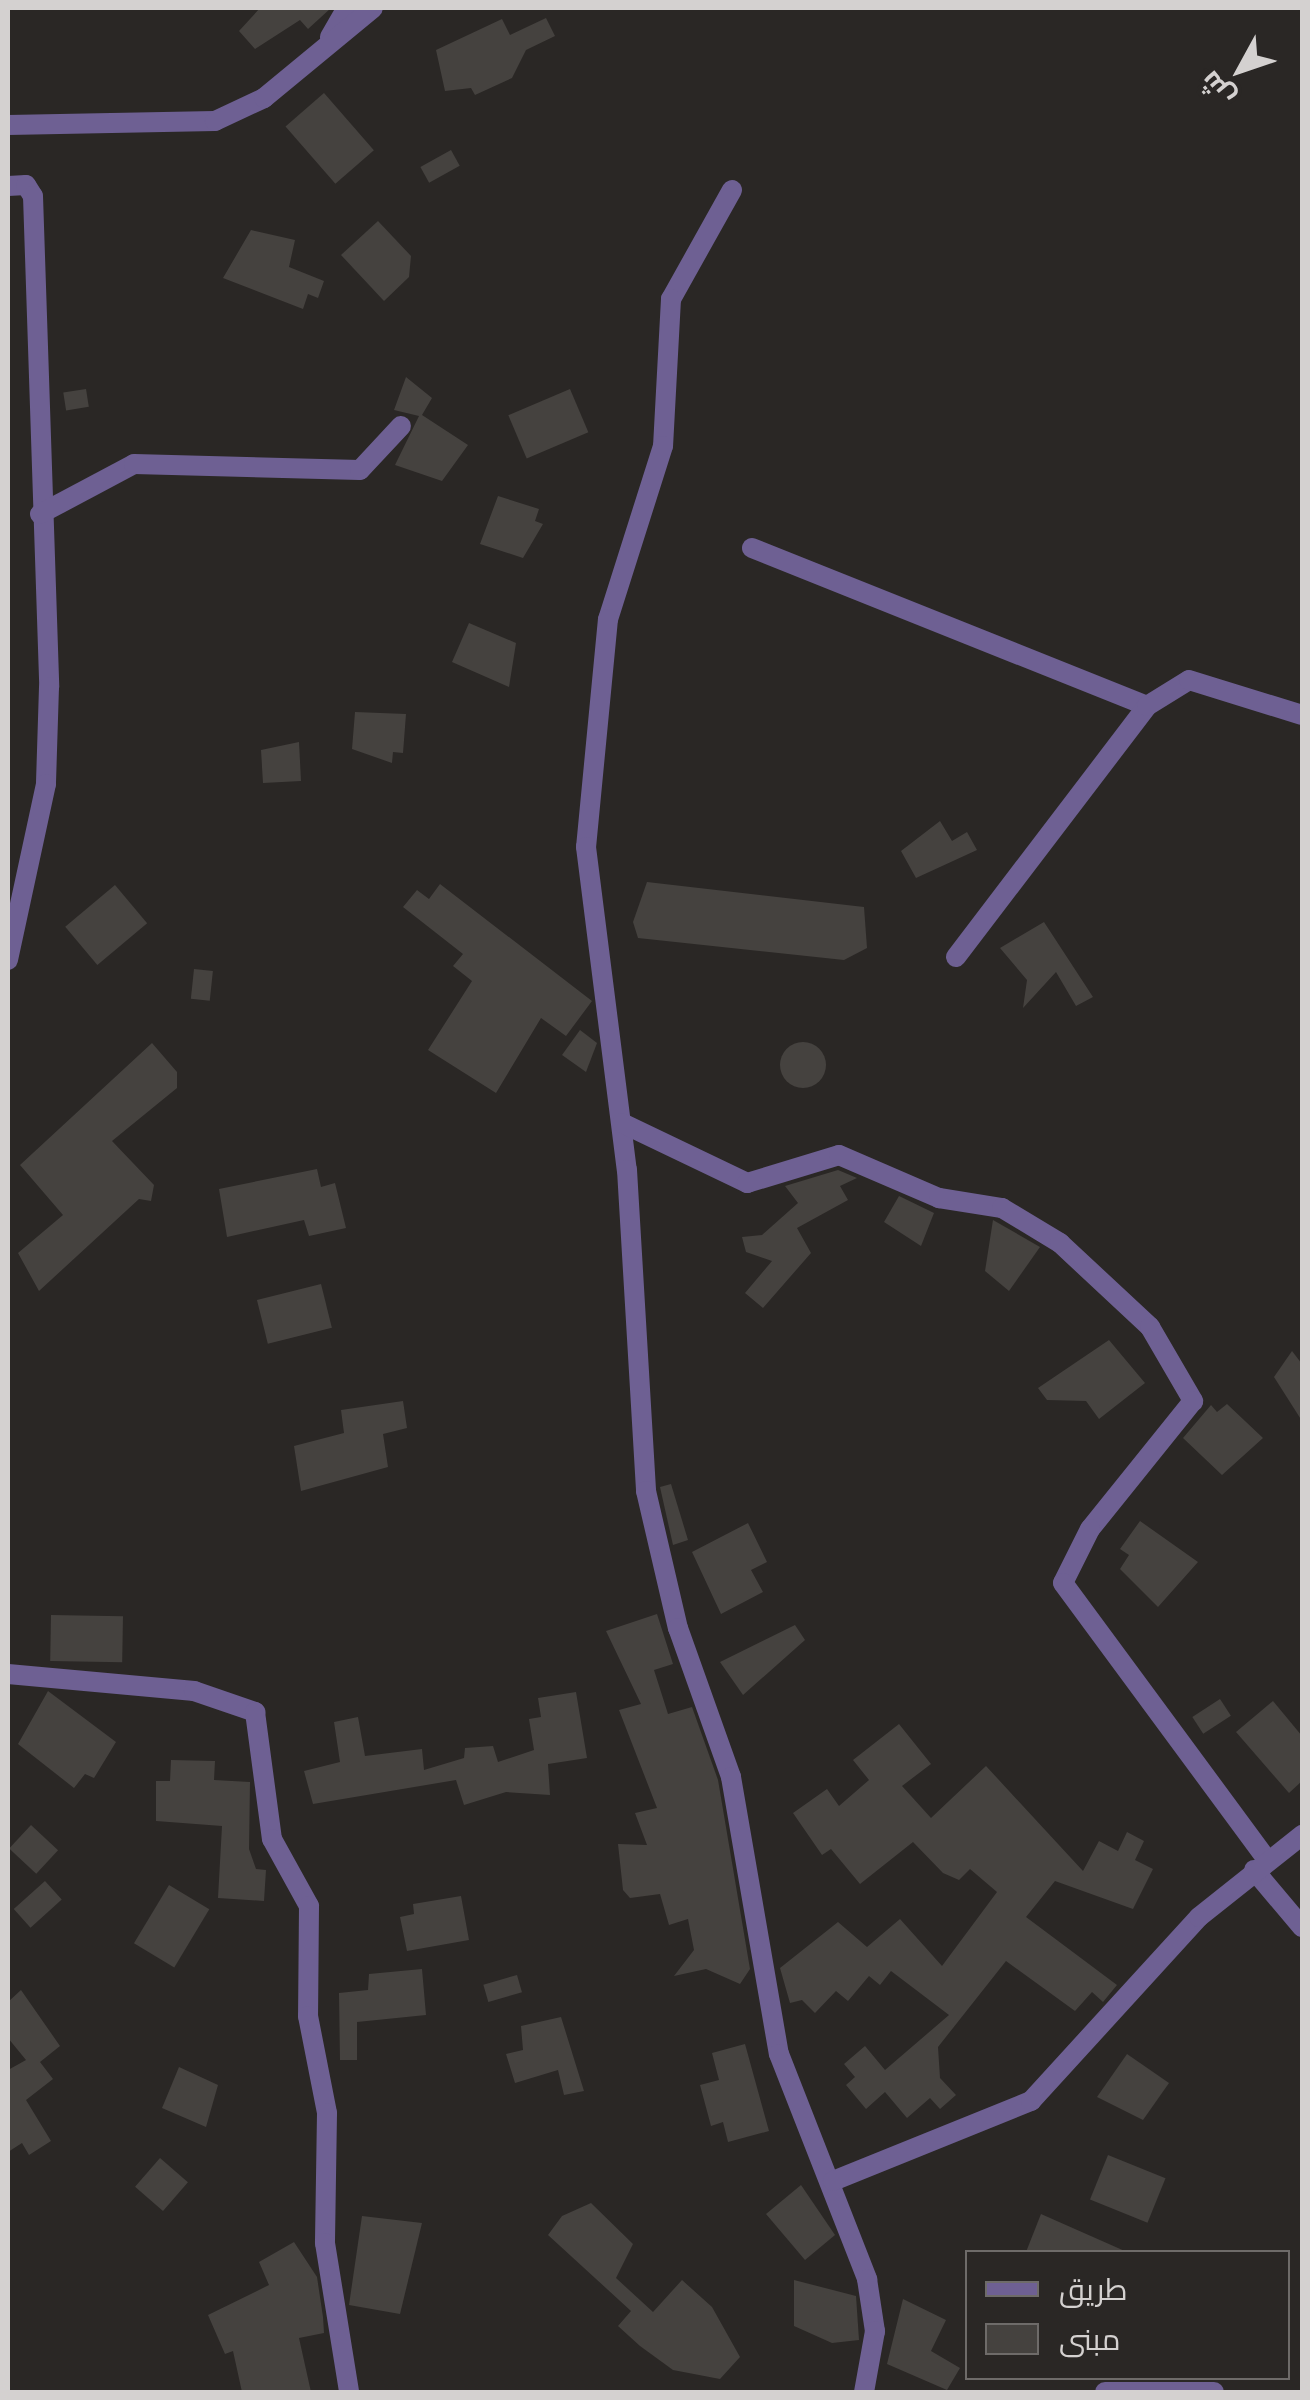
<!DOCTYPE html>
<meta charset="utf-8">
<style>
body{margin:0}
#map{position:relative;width:1310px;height:2400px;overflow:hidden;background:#2a2725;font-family:Mulish,Cairo,sans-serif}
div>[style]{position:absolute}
.building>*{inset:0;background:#45423f;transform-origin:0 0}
.round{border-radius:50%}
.street>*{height:20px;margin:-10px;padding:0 10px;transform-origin:10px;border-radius:10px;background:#6e6093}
span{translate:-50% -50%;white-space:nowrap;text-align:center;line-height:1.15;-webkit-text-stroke:8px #2a2725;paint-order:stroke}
.frame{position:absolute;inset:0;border:10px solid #d4d1d0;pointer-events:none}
.legend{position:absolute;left:965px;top:2250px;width:325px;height:130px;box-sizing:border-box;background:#2a2725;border:2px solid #6e6b69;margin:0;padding:12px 18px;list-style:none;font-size:30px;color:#d4d1d0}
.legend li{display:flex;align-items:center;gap:20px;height:50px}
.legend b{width:50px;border:2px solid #6e6b69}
.north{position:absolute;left:1190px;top:20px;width:100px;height:100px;-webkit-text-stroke:8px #2a2725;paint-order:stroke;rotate:230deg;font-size:28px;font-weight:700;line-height:40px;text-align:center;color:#d4d1d0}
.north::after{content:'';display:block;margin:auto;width:35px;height:45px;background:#d4d1d0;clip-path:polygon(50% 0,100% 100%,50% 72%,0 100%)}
</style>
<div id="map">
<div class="building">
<i style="clip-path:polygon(260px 8px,331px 8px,308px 29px,300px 20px,255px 49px,239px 31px)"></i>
<i style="clip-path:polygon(546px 18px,555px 36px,526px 50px,512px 78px,475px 95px,471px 88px,445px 91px,436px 50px,502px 19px,510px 35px)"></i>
<i style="left:324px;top:93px;width:76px;height:51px;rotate:49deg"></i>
<i style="left:451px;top:150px;width:18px;height:35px;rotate:61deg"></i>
<i style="clip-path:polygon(378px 221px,411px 256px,409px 277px,384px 301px,341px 255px)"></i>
<i style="clip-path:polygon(251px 230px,295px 240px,289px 267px,324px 281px,318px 298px,308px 294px,303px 309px,223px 278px)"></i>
<i style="clip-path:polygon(406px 377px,432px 398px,422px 415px,468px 445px,442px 481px,395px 465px,419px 416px,394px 410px)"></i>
<i style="left:86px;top:389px;width:18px;height:23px;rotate:81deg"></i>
<i style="left:570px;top:389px;width:47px;height:67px;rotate:67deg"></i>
<i style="clip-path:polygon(498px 496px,539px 509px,535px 521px,543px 524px,523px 558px,480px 544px)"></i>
<i style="clip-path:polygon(469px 623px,516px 643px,509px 687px,452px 662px)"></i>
<i style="clip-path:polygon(355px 712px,406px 714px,403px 753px,393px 752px,392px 763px,352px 749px)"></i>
<i style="clip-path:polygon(299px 742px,301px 781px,263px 783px,261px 750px)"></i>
<i style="clip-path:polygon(940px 821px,952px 841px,967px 832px,977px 850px,916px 878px,901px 851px)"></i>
<i style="clip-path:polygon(647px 882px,864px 907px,867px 948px,844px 960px,638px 938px,633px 922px)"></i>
<i style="clip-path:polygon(440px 884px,592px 1001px,566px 1036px,541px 1018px,496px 1093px,428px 1050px,472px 981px,453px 966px,463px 954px,403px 907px,417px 890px,429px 899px)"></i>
<i style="left:115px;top:885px;width:50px;height:65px;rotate:50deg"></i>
<i style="clip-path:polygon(1044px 922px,1093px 997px,1076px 1006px,1056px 972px,1023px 1008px,1027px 980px,1000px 948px)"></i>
<i style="left:194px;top:969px;width:19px;height:30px;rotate:6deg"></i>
<i style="clip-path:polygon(580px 1030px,597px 1043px,586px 1072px,562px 1055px)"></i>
<i class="round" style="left:780px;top:1042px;width:46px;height:46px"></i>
<i style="clip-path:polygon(152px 1043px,177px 1072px,177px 1088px,112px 1141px,154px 1185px,151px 1201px,139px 1199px,39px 1291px,18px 1253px,63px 1215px,20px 1165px)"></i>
<i style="clip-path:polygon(317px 1169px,321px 1187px,335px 1183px,346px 1228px,309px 1236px,304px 1220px,227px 1237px,219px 1189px)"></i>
<i style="clip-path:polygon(838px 1170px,857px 1178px,840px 1186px,848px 1200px,797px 1228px,811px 1253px,763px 1308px,745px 1293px,772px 1261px,746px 1252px,742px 1237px,762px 1235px,798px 1203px,785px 1186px)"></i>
<i style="clip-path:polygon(899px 1196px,934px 1213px,921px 1246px,884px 1222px)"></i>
<i style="clip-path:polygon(993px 1220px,1040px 1247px,1009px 1291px,985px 1271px)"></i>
<i style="left:321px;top:1284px;width:45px;height:66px;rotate:76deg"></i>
<i style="clip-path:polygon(1109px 1340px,1145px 1383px,1099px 1419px,1086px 1401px,1047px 1400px,1038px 1388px)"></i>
<i style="clip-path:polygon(1292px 1351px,1302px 1364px,1302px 1421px,1274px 1377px)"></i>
<i style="clip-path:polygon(403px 1401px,407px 1428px,383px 1434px,388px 1467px,301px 1491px,294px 1446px,344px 1433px,341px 1410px)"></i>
<i style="clip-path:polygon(1227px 1404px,1263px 1438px,1222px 1475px,1183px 1438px,1211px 1405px,1217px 1412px)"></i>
<i style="clip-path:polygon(671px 1484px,688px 1540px,673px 1545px,660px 1487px)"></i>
<i style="clip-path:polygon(1140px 1521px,1198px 1562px,1158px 1607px,1120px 1569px,1129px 1555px,1120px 1549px)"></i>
<i style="clip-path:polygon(748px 1523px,767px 1562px,751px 1570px,763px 1592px,721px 1614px,692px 1552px)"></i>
<i style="clip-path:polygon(657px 1614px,673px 1664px,654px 1670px,668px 1714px,692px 1707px,718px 1780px,750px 1969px,740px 1984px,706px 1969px,674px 1976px,694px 1950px,688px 1919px,669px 1925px,660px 1894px,630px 1898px,623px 1890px,618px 1844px,647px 1845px,635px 1813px,657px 1808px,619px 1710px,641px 1704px,606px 1631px)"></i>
<i style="left:51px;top:1615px;width:72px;height:46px;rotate:1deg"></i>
<i style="clip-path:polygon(795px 1625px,805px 1640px,743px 1695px,720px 1662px)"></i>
<i style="clip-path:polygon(48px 1691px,116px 1742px,94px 1778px,85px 1774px,74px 1788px,18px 1744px)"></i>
<i style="clip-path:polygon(576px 1692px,587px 1758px,548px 1764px,550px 1795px,506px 1792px,464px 1805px,456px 1780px,313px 1804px,304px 1771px,340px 1762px,334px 1722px,358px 1717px,365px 1756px,422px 1749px,424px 1770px,464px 1758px,465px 1748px,493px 1746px,498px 1762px,534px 1750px,529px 1719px,541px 1717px,538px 1698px)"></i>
<i style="left:1220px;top:1699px;width:20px;height:33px;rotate:57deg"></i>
<i style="clip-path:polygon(1273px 1701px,1302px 1736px,1302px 1781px,1289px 1793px,1236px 1732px)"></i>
<i style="clip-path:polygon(899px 1724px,931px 1764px,902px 1786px,931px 1818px,986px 1766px,1083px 1871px,1099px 1841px,1118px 1851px,1127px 1832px,1144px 1841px,1135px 1860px,1153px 1869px,1133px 1909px,1055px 1881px,1026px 1917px,1117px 1985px,1103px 2002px,1092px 1992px,1075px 2011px,1006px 1961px,938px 2047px,940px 2078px,956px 2095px,940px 2109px,930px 2098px,907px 2118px,885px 2092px,866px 2109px,846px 2085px,855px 2077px,844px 2064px,865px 2046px,885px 2070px,949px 2015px,891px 1971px,880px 1985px,869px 1976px,848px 2001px,836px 1991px,815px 2013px,802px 2000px,790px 2003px,780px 1968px,838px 1922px,867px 1947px,900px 1919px,942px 1966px,997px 1892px,970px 1869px,959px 1880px,943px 1873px,913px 1842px,860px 1884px,831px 1849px,822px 1855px,793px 1813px,827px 1789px,839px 1806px,869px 1780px,853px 1760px)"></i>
<i style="clip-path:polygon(171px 1760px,215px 1761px,214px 1780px,250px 1782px,249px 1849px,256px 1869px,266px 1870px,264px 1901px,218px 1898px,222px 1826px,156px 1821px,156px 1781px,170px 1781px)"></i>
<i style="left:31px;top:1825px;width:37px;height:32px;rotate:43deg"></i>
<i style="left:45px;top:1881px;width:25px;height:42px;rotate:48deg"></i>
<i style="left:169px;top:1885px;width:47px;height:68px;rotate:31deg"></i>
<i style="clip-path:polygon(461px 1896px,469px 1940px,407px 1951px,400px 1917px,414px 1914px,413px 1904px)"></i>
<i style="clip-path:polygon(422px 1969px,426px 2015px,357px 2022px,357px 2060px,340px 2060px,339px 1993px,368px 1990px,369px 1974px)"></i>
<i style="left:517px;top:1975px;width:18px;height:35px;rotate:74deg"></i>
<i style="clip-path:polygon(21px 1990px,60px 2046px,40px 2062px,53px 2079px,26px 2100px,51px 2141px,29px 2155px,22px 2143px,8px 2152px,8px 2070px,26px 2060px,8px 2038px,8px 2002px)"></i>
<i style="clip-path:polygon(561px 2017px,584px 2091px,564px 2095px,558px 2070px,515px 2083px,506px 2054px,523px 2050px,521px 2026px)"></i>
<i style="clip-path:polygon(745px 2044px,769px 2131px,728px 2142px,723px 2122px,711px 2126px,700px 2085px,719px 2080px,712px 2053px)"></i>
<i style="clip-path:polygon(1127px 2054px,1169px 2083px,1143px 2120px,1097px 2097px)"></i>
<i style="clip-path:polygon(179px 2067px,218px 2085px,206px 2127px,162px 2108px)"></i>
<i style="left:1108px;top:2155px;width:62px;height:48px;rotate:22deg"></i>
<i style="left:160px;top:2158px;width:37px;height:38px;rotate:41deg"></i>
<i style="clip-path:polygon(801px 2185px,835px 2235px,805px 2260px,766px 2214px)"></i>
<i style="clip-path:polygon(591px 2203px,633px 2244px,616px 2278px,653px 2312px,682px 2280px,712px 2307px,740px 2357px,720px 2379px,673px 2370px,640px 2346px,618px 2326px,631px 2311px,548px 2235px,562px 2216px)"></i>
<i style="clip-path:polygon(1041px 2214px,1127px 2252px,1026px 2252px)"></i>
<i style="clip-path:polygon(362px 2216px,422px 2223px,400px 2314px,349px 2305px)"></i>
<i style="clip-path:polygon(294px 2242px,317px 2277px,323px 2317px,324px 2333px,299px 2338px,311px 2392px,242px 2392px,233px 2351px,225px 2354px,208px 2315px,269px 2285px,259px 2262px)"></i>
<i style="clip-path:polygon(794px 2280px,856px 2296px,859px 2340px,832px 2343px,794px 2326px)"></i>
<i style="clip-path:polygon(903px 2299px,946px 2320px,931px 2351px,960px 2368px,947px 2390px,887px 2364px)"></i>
</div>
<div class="street">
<i style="left:330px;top:37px;width:34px;rotate:-60deg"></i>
<i style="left:8px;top:125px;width:207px;rotate:-1.1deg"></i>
<i style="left:215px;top:121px;width:54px;rotate:-25.1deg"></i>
<i style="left:264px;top:98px;width:141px;rotate:-39.5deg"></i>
<i style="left:8px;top:186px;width:18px;rotate:-3deg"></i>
<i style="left:26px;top:185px;width:13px;rotate:58deg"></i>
<i style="left:33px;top:196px;width:491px;rotate:88.1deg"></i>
<i style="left:49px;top:687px;width:97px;rotate:91.8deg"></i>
<i style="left:46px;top:784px;width:180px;rotate:102.2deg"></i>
<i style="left:732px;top:190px;width:125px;rotate:119.2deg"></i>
<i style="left:671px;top:299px;width:147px;rotate:93.1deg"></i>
<i style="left:663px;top:446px;width:182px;rotate:107.6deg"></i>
<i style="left:608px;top:619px;width:229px;rotate:95.5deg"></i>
<i style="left:586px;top:847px;width:326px;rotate:82.8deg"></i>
<i style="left:627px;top:1170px;width:322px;rotate:86.6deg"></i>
<i style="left:646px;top:1491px;width:141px;rotate:76.9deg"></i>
<i style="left:678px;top:1628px;width:158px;rotate:70.4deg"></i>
<i style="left:731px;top:1777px;width:281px;rotate:80.2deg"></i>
<i style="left:779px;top:2054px;width:242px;rotate:68.6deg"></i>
<i style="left:867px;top:2279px;width:53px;rotate:81.3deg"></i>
<i style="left:875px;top:2331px;width:62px;rotate:100.2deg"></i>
<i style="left:40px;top:514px;width:106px;rotate:-28deg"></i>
<i style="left:134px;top:464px;width:226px;rotate:1.5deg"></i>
<i style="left:360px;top:470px;width:60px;rotate:-47deg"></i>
<i style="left:752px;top:548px;width:425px;rotate:21.8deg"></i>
<i style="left:956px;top:957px;width:315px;rotate:-52.7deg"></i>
<i style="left:1147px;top:706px;width:49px;rotate:-31.8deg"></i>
<i style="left:1189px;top:680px;width:118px;rotate:17.2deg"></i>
<i style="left:622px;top:1123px;width:139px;rotate:25.6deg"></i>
<i style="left:747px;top:1183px;width:96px;rotate:-16.9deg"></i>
<i style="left:839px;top:1155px;width:109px;rotate:23.3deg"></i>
<i style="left:939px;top:1198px;width:64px;rotate:9deg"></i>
<i style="left:1002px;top:1208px;width:68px;rotate:31.1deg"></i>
<i style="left:1060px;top:1243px;width:123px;rotate:43deg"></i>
<i style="left:1150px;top:1327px;width:86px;rotate:59.8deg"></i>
<i style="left:1193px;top:1401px;width:164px;rotate:128.8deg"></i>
<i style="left:1090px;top:1529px;width:60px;rotate:116.6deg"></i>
<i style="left:1063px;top:1583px;width:344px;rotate:53.6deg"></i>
<i style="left:8px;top:1674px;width:187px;rotate:5.2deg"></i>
<i style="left:194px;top:1691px;width:65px;rotate:19deg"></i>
<i style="left:255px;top:1712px;width:128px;rotate:82.4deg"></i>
<i style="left:272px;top:1839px;width:77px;rotate:61.1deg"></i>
<i style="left:309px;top:1906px;width:110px;rotate:90.5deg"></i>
<i style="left:308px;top:2016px;width:99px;rotate:78.9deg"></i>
<i style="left:327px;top:2113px;width:130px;rotate:90.9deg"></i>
<i style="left:325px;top:2243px;width:151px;rotate:80.8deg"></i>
<i style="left:1254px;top:1870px;width:75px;rotate:49.9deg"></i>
<i style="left:833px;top:2181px;width:214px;rotate:-22deg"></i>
<i style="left:1031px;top:2101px;width:249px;rotate:-47.6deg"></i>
<i style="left:1199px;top:1917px;width:132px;rotate:-38.5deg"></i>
<i style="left:1105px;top:2392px;width:109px"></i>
</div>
<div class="frame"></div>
<ul class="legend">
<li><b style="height:12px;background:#6e6093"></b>طريق</li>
<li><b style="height:28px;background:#45423f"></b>مبنى</li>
</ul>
<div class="north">ش</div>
</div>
